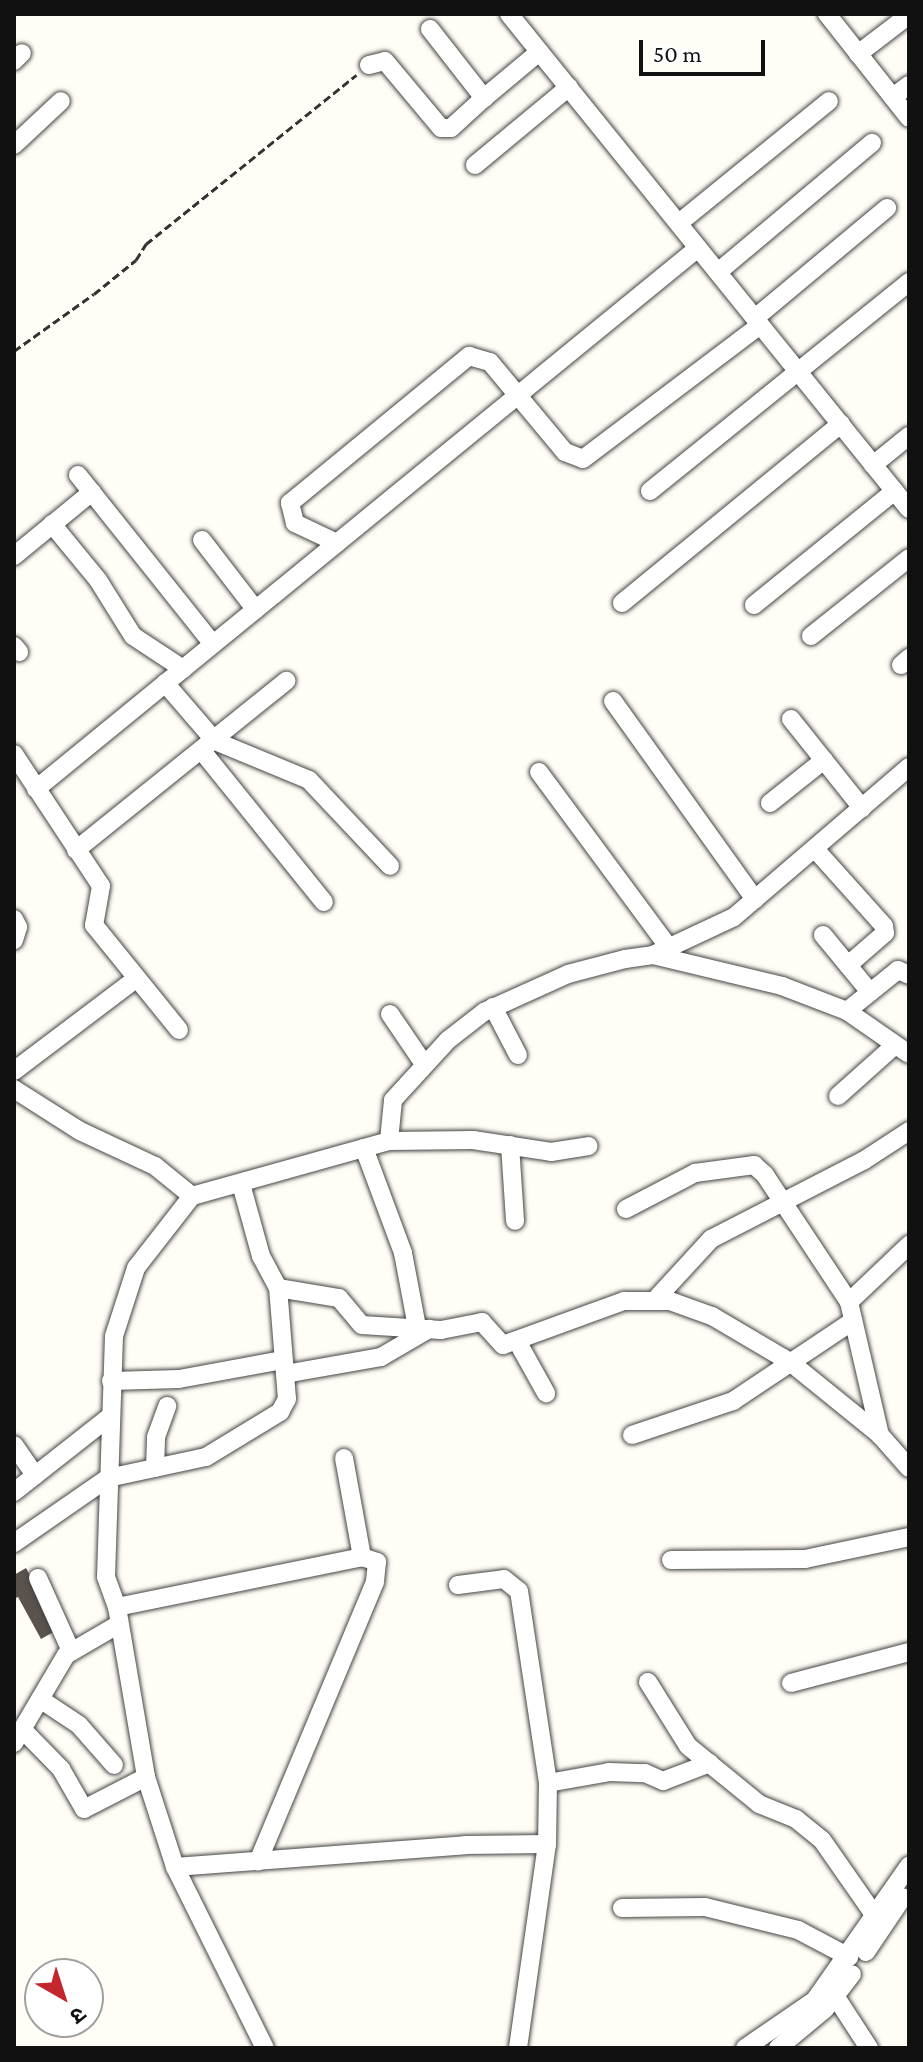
<!DOCTYPE html>
<meta charset="utf-8">
<style>
body{margin:0}
#map{position:relative;width:923px;height:2062px;overflow:hidden;background:#fffdf5;font-family:"Crimson Pro","Noto Sans Devanagari",serif}
div>[style]{position:absolute}
.building>*{inset:0;background:#5a524d}
.path>*{height:3px;margin-top:-1.5px;transform-origin:0;background:repeating-linear-gradient(90deg,#333 0 8px,transparent 0 12px)}
.roads{filter:drop-shadow(0 0 2px #444) drop-shadow(0 0 2px #444)}
.minor>*{height:18px;margin:-9px;padding:0 9px;transform-origin:9px;border-radius:9px;background:#fff}
span{translate:-50% -50%;white-space:nowrap;text-align:center;line-height:1.15;-webkit-text-stroke:8px #fff;paint-order:stroke}
.frame{position:absolute;inset:0;border:16px solid #111;pointer-events:none}
.north{position:absolute;left:24px;top:1958px;width:80px;height:80px;box-sizing:border-box;background:#fff;border:2px solid #a0a0a0;border-radius:50%;rotate:141deg;font-size:22px;font-weight:700;line-height:32px;text-align:center;color:#111}
.north::after{content:'';display:block;margin:auto;width:28px;height:36px;background:#c4262e;clip-path:polygon(50% 0,100% 100%,50% 72%,0 100%)}
.scale{position:absolute;left:639px;top:40px;width:126px;height:36px;box-sizing:border-box;border:4px solid #111;border-top:0;padding-left:10px;font-size:24px;line-height:28px;white-space:nowrap;color:#111;-webkit-text-stroke:6px #fff;paint-order:stroke}
</style>
<div id="map">
<div class="building">
<i style="clip-path:polygon(26px 1568px,59px 1629px,41px 1639px,18px 1597px,14px 1599px,14px 1575px)"></i>
</div>
<div class="path">
<i style="left:14px;top:351px;width:98px;rotate:-35.5deg"></i>
<i style="left:94px;top:294px;width:54px;rotate:-39deg"></i>
<i style="left:136px;top:260px;width:19px;rotate:-58deg"></i>
<i style="left:146px;top:244px;width:270px;rotate:-38.8deg"></i>
</div>
<div class="roads">
<div class="minor">
<i style="left:509px;top:14px;width:636px;rotate:51.06deg"></i>
<i style="left:827px;top:14px;width:132px;rotate:51.7deg"></i>
<i style="left:430px;top:29px;width:88px;rotate:52deg"></i>
<i style="left:484px;top:98px;width:72px;rotate:-39.9deg"></i>
<i style="left:858px;top:54px;width:64px;rotate:-37.4deg"></i>
<i style="left:14px;top:61px;width:11px;rotate:-45deg"></i>
<i style="left:369px;top:65px;width:16px;rotate:-14deg"></i>
<i style="left:385px;top:61px;width:87px;rotate:50.1deg"></i>
<i style="left:441px;top:128px;width:10px"></i>
<i style="left:451px;top:128px;width:45px;rotate:-42.3deg"></i>
<i style="left:893px;top:97px;width:20px;rotate:-37deg"></i>
<i style="left:14px;top:145px;width:64px;rotate:-43.1deg"></i>
<i style="left:475px;top:165px;width:122px;rotate:-39.7deg"></i>
<i style="left:679px;top:223px;width:193px;rotate:-39.1deg"></i>
<i style="left:718px;top:272px;width:201px;rotate:-40deg"></i>
<i style="left:755px;top:318px;width:172px;rotate:-39.8deg"></i>
<i style="left:873px;top:465px;width:46px;rotate:-38.9deg"></i>
<i style="left:78px;top:475px;width:216px;rotate:51.4deg"></i>
<i style="left:650px;top:491px;width:333px;rotate:-38.9deg"></i>
<i style="left:52px;top:524px;width:72px;rotate:50.6deg"></i>
<i style="left:98px;top:580px;width:66px;rotate:58deg"></i>
<i style="left:133px;top:636px;width:60px;rotate:33.4deg"></i>
<i style="left:202px;top:540px;width:88px;rotate:52.4deg"></i>
<i style="left:337px;top:543px;width:47px;rotate:-154.5deg"></i>
<i style="left:295px;top:523px;width:21px;rotate:-104deg"></i>
<i style="left:290px;top:503px;width:232px;rotate:-39.4deg"></i>
<i style="left:469px;top:356px;width:22px;rotate:16deg"></i>
<i style="left:490px;top:362px;width:117px;rotate:50.2deg"></i>
<i style="left:565px;top:452px;width:19px;rotate:21deg"></i>
<i style="left:583px;top:459px;width:222px;rotate:-37.1deg"></i>
<i style="left:14px;top:556px;width:101px;rotate:-39.4deg"></i>
<i style="left:622px;top:603px;width:283px;rotate:-39.3deg"></i>
<i style="left:754px;top:605px;width:181px;rotate:-39deg"></i>
<i style="left:811px;top:636px;width:125px;rotate:-38.5deg"></i>
<i style="left:14px;top:646px;width:8px;rotate:50deg"></i>
<i style="left:901px;top:665px;width:11px;rotate:-41deg"></i>
<i style="left:165px;top:683px;width:77px;rotate:49.2deg"></i>
<i style="left:215px;top:741px;width:102px;rotate:22.5deg"></i>
<i style="left:309px;top:780px;width:118px;rotate:46.7deg"></i>
<i style="left:613px;top:701px;width:244px;rotate:54.4deg"></i>
<i style="left:791px;top:719px;width:114px;rotate:51.4deg"></i>
<i style="left:202px;top:751px;width:194px;rotate:51.1deg"></i>
<i style="left:14px;top:754px;width:158px;rotate:56.6deg"></i>
<i style="left:101px;top:886px;width:40px;rotate:100deg"></i>
<i style="left:94px;top:925px;width:135px;rotate:51deg"></i>
<i style="left:539px;top:772px;width:219px;rotate:53.5deg"></i>
<i style="left:36px;top:789px;width:855px;rotate:-39.26deg"></i>
<i style="left:770px;top:803px;width:69px;rotate:-38.5deg"></i>
<i style="left:815px;top:849px;width:103px;rotate:48.1deg"></i>
<i style="left:884px;top:926px;width:7px;rotate:82deg"></i>
<i style="left:885px;top:933px;width:49px;rotate:139.1deg"></i>
<i style="left:76px;top:850px;width:270px;rotate:-38.8deg"></i>
<i style="left:14px;top:919px;width:9px;rotate:63deg"></i>
<i style="left:18px;top:927px;width:14px;rotate:107deg"></i>
<i style="left:823px;top:935px;width:74px;rotate:50.5deg"></i>
<i style="left:653px;top:955px;width:89px;rotate:-25.1deg"></i>
<i style="left:734px;top:917px;width:230px;rotate:-40.6deg"></i>
<i style="left:493px;top:1007px;width:54px;rotate:62.5deg"></i>
<i style="left:847px;top:1011px;width:65px;rotate:-38.8deg"></i>
<i style="left:898px;top:970px;width:12px;rotate:24deg"></i>
<i style="left:390px;top:1014px;width:60px;rotate:55.8deg"></i>
<i style="left:14px;top:1071px;width:154px;rotate:-37.1deg"></i>
<i style="left:14px;top:1089px;width:78px;rotate:32.5deg"></i>
<i style="left:80px;top:1131px;width:83px;rotate:25deg"></i>
<i style="left:155px;top:1166px;width:48px;rotate:39deg"></i>
<i style="left:192px;top:1196px;width:205px;rotate:-15.6deg"></i>
<i style="left:389px;top:1141px;width:84px;rotate:-0.7deg"></i>
<i style="left:473px;top:1140px;width:79px;rotate:8.7deg"></i>
<i style="left:551px;top:1152px;width:38px;rotate:-9deg"></i>
<i style="left:838px;top:1096px;width:76px;rotate:-41.8deg"></i>
<i style="left:389px;top:1141px;width:41px;rotate:-84.4deg"></i>
<i style="left:393px;top:1100px;width:81px;rotate:-47.5deg"></i>
<i style="left:448px;top:1040px;width:46px;rotate:-37.9deg"></i>
<i style="left:484px;top:1012px;width:92px;rotate:-24.3deg"></i>
<i style="left:568px;top:974px;width:59px;rotate:-14.7deg"></i>
<i style="left:625px;top:959px;width:28px;rotate:-8deg"></i>
<i style="left:653px;top:955px;width:133px;rotate:13.5deg"></i>
<i style="left:782px;top:986px;width:70px;rotate:21deg"></i>
<i style="left:847px;top:1011px;width:75px;rotate:34.7deg"></i>
<i style="left:510px;top:1145px;width:76px;rotate:86.2deg"></i>
<i style="left:364px;top:1148px;width:112px;rotate:69.6deg"></i>
<i style="left:403px;top:1253px;width:75px;rotate:79.3deg"></i>
<i style="left:241px;top:1184px;width:75px;rotate:74.5deg"></i>
<i style="left:261px;top:1256px;width:36px;rotate:62deg"></i>
<i style="left:278px;top:1288px;width:62px;rotate:9.3deg"></i>
<i style="left:339px;top:1298px;width:35px;rotate:50deg"></i>
<i style="left:362px;top:1325px;width:79px;rotate:3.6deg"></i>
<i style="left:441px;top:1330px;width:42px;rotate:-11deg"></i>
<i style="left:482px;top:1322px;width:31px;rotate:48deg"></i>
<i style="left:503px;top:1345px;width:129px;rotate:-20deg"></i>
<i style="left:624px;top:1301px;width:46px"></i>
<i style="left:670px;top:1301px;width:45px;rotate:19.7deg"></i>
<i style="left:712px;top:1316px;width:91px;rotate:30.5deg"></i>
<i style="left:790px;top:1362px;width:116px;rotate:39deg"></i>
<i style="left:880px;top:1435px;width:44px;rotate:48.7deg"></i>
<i style="left:192px;top:1196px;width:91px;rotate:127.9deg"></i>
<i style="left:136px;top:1268px;width:71px;rotate:107.9deg"></i>
<i style="left:114px;top:1336px;width:241px;rotate:91.9deg"></i>
<i style="left:106px;top:1577px;width:32px;rotate:70deg"></i>
<i style="left:117px;top:1607px;width:172px;rotate:80.3deg"></i>
<i style="left:146px;top:1777px;width:95px;rotate:72.1deg"></i>
<i style="left:175px;top:1867px;width:202px;rotate:63.6deg"></i>
<i style="left:626px;top:1209px;width:78px;rotate:-27.6deg"></i>
<i style="left:695px;top:1173px;width:60px;rotate:-7.7deg"></i>
<i style="left:754px;top:1165px;width:15px;rotate:42deg"></i>
<i style="left:765px;top:1175px;width:152px;rotate:56.5deg"></i>
<i style="left:849px;top:1302px;width:137px;rotate:76.9deg"></i>
<i style="left:655px;top:1300px;width:83px;rotate:-47.4deg"></i>
<i style="left:711px;top:1239px;width:171px;rotate:-27.2deg"></i>
<i style="left:863px;top:1161px;width:55px;rotate:-33.1deg"></i>
<i style="left:849px;top:1302px;width:83px;rotate:-43.5deg"></i>
<i style="left:517px;top:1341px;width:60px;rotate:60.9deg"></i>
<i style="left:285px;top:1374px;width:97px;rotate:-10deg"></i>
<i style="left:381px;top:1357px;width:56px;rotate:-30.3deg"></i>
<i style="left:111px;top:1381px;width:68px;rotate:-1.7deg"></i>
<i style="left:179px;top:1379px;width:106px;rotate:-10.4deg"></i>
<i style="left:632px;top:1435px;width:107px;rotate:-18.6deg"></i>
<i style="left:733px;top:1401px;width:144px;rotate:-33.7deg"></i>
<i style="left:14px;top:1445px;width:37px;rotate:55deg"></i>
<i style="left:344px;top:1458px;width:101px;rotate:79.7deg"></i>
<i style="left:155px;top:1468px;width:31px;rotate:-88deg"></i>
<i style="left:156px;top:1437px;width:33px;rotate:-70deg"></i>
<i style="left:14px;top:1492px;width:120px;rotate:-38.2deg"></i>
<i style="left:14px;top:1543px;width:114px;rotate:-34.7deg"></i>
<i style="left:108px;top:1478px;width:100px;rotate:-12.1deg"></i>
<i style="left:206px;top:1457px;width:87px;rotate:-31.3deg"></i>
<i style="left:280px;top:1412px;width:15px;rotate:-62deg"></i>
<i style="left:287px;top:1399px;width:111px;rotate:-94.6deg"></i>
<i style="left:671px;top:1560px;width:134px;rotate:-0.4deg"></i>
<i style="left:805px;top:1559px;width:106px;rotate:-11.9deg"></i>
<i style="left:38px;top:1578px;width:80px;rotate:65.7deg"></i>
<i style="left:458px;top:1585px;width:46px;rotate:-7.4deg"></i>
<i style="left:504px;top:1579px;width:19px;rotate:39deg"></i>
<i style="left:519px;top:1591px;width:194px;rotate:81.4deg"></i>
<i style="left:548px;top:1783px;width:61px;rotate:90.9deg"></i>
<i style="left:547px;top:1844px;width:206px;rotate:98.1deg"></i>
<i style="left:117px;top:1607px;width:250px;rotate:-11.5deg"></i>
<i style="left:362px;top:1557px;width:16px;rotate:18deg"></i>
<i style="left:377px;top:1562px;width:20px;rotate:96deg"></i>
<i style="left:375px;top:1582px;width:303px;rotate:112.7deg"></i>
<i style="left:648px;top:1682px;width:75px;rotate:58deg"></i>
<i style="left:688px;top:1746px;width:92px;rotate:39.2deg"></i>
<i style="left:759px;top:1804px;width:40px;rotate:22deg"></i>
<i style="left:796px;top:1819px;width:33px;rotate:39deg"></i>
<i style="left:822px;top:1840px;width:93px;rotate:55.1deg"></i>
<i style="left:791px;top:1683px;width:122px;rotate:-14.7deg"></i>
<i style="left:40px;top:1699px;width:47px;rotate:33.7deg"></i>
<i style="left:79px;top:1725px;width:53px;rotate:48.8deg"></i>
<i style="left:22px;top:1729px;width:56px;rotate:45.7deg"></i>
<i style="left:61px;top:1769px;width:46px;rotate:60.1deg"></i>
<i style="left:84px;top:1809px;width:70px;rotate:-27.3deg"></i>
<i style="left:14px;top:1743px;width:102px;rotate:-59.4deg"></i>
<i style="left:66px;top:1655px;width:61px;rotate:-30.3deg"></i>
<i style="left:548px;top:1783px;width:62px;rotate:-10.2deg"></i>
<i style="left:609px;top:1772px;width:36px;rotate:2deg"></i>
<i style="left:645px;top:1773px;width:20px;rotate:24deg"></i>
<i style="left:663px;top:1781px;width:50px;rotate:-21deg"></i>
<i style="left:175px;top:1867px;width:291px;rotate:-4.3deg"></i>
<i style="left:465px;top:1845px;width:82px;rotate:-0.7deg"></i>
<i style="left:622px;top:1908px;width:83px;rotate:-0.7deg"></i>
<i style="left:705px;top:1907px;width:96px;rotate:13.9deg"></i>
<i style="left:798px;top:1930px;width:58px;rotate:27.9deg"></i>
<i style="left:866px;top:1952px;width:66px;rotate:-56.1deg"></i>
<i style="left:830px;top:1988px;width:72px;rotate:57deg"></i>
<i style="left:745px;top:2048px;width:85px;rotate:-34.4deg"></i>
<i style="left:815px;top:2000px;width:164px;rotate:-55deg"></i>
<i style="left:778px;top:2048px;width:61px;rotate:-39.7deg"></i>
<i style="left:825px;top:2009px;width:44px;rotate:-52.4deg"></i>
</div>
</div>
<div class="frame"></div>
<div class="north">उ</div>
<div class="scale">50 m</div>
</div>
